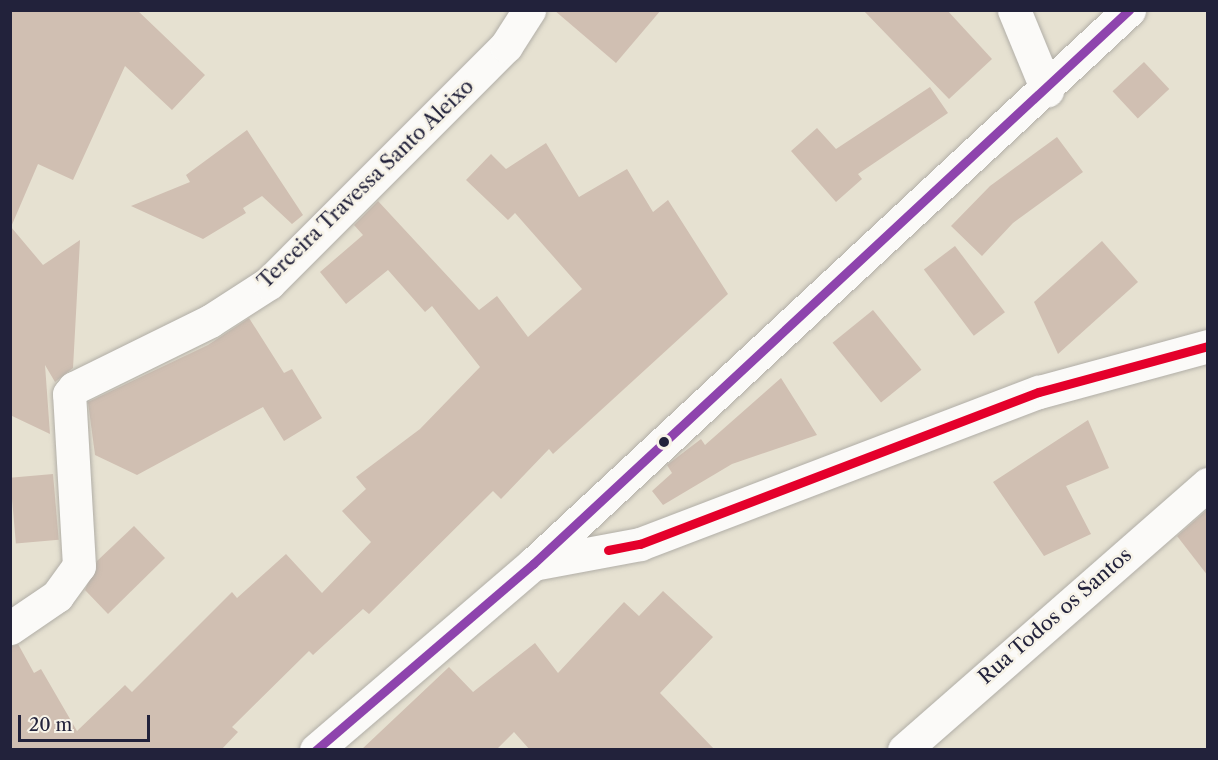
<!DOCTYPE html>
<style>
body{margin:0}
#map{position:relative;width:1218px;height:760px;overflow:hidden;background:#e6e1d1;font-family:"Libre Caslon Text",serif}
div>[style]{position:absolute}
.building>*{inset:0;background:#d0bfb2;transform-origin:0 0}
.roads{filter:drop-shadow(0 0 2px #b1aea7) drop-shadow(0 0 2px #b1aea7)}
.minor>*{height:33px;margin:-16.5px;padding:0 16.5px;transform-origin:16.5px;border-radius:16.5px;background:#fbfaf8}
.secondary>*{height:33px;margin:-16.5px;padding:0 16.5px;transform-origin:16.5px;border-radius:16.5px;background:#fbfaf8}
.bus-1>*{height:9px;margin:-4.5px;padding:0 4.5px;transform-origin:4.5px;border-radius:4.5px;background:#e4002b}
.bus-2>*{height:9px;margin:-4.5px;padding:0 4.5px;transform-origin:4.5px;border-radius:4.5px;background:#8e44ad}
.dots>*{width:16px;height:16px;translate:-50% -50%;box-sizing:border-box;border:3px solid #f7f3e8;border-radius:50%}
span{translate:-50% -50%;white-space:nowrap;text-align:center;line-height:1.15;-webkit-text-stroke:5px #f7f3e8;paint-order:stroke}
.street-label{font-size:20px;color:#22223b}
.frame{position:absolute;inset:0;border:12px solid #22223b;pointer-events:none}
.scale{position:absolute;left:18px;top:715px;width:132px;height:27px;box-sizing:border-box;border:3px solid #22223b;border-top:0;padding-left:8px;font-size:18px;line-height:21px;white-space:nowrap;color:#22223b;-webkit-text-stroke:4px #f7f3e8;paint-order:stroke}
</style>
<div id="map">
<div class="building">
<i style="clip-path:polygon(10px 10px,137px 10px,205px 75px,172px 110px,125px 66px,73px 180px,38px 164px,11px 227px,43px 265px,80px 240px,73px 368px,55px 382px,45px 365px,50px 434px,10px 415px)"></i>
<i style="clip-path:polygon(554px 10px,661px 10px,616px 63px)"></i>
<i style="clip-path:polygon(863px 10px,947px 10px,992px 59px,949px 99px)"></i>
<i style="left:1144px;top:62px;width:37px;height:43px;rotate:47deg"></i>
<i style="clip-path:polygon(930px 87px,948px 113px,858px 174px,862px 179px,836px 202px,791px 151px,817px 128px,836px 149px)"></i>
<i style="clip-path:polygon(247px 130px,303px 215px,292px 224px,262px 196px,243px 208px,246px 213px,203px 239px,131px 206px,190px 182px,186px 175px)"></i>
<i style="clip-path:polygon(1057px 137px,1083px 172px,1013px 223px,982px 256px,951px 226px,990px 186px)"></i>
<i style="clip-path:polygon(546px 143px,579px 197px,627px 169px,653px 212px,668px 200px,728px 294px,553px 454px,549px 449px,501px 499px,493px 491px,369px 614px,363px 609px,313px 655px,309px 651px,232px 727px,238px 732px,221px 750px,10px 750px,10px 647px,18px 644px,34px 673px,41px 669px,77px 731px,125px 685px,132px 692px,232px 592px,237px 598px,286px 554px,322px 593px,371px 542px,342px 511px,366px 489px,356px 477px,420px 429px,480px 367px,432px 306px,425px 312px,388px 270px,346px 304px,320px 272px,363px 235px,354px 225px,378px 201px,479px 310px,497px 296px,528px 337px,582px 289px,515px 213px,508px 220px,466px 180px,491px 154px,506px 169px)"></i>
<i style="clip-path:polygon(1102px 241px,1138px 282px,1058px 354px,1034px 302px)"></i>
<i style="left:955px;top:246px;width:83px;height:39px;rotate:53deg"></i>
<i style="left:873px;top:310px;width:77px;height:52px;rotate:51deg"></i>
<i style="clip-path:polygon(249px 318px,284px 373px,292px 369px,322px 418px,284px 441px,263px 407px,137px 475px,95px 455px,88px 402px,208px 345px)"></i>
<i style="clip-path:polygon(781px 378px,817px 435px,732px 464px,663px 505px,652px 491px,672px 473px,667px 465px,701px 439px,705px 445px)"></i>
<i style="clip-path:polygon(1088px 420px,1109px 468px,1066px 486px,1091px 534px,1044px 556px,993px 482px)"></i>
<i style="left:53px;top:474px;width:66px;height:43px;rotate:85deg"></i>
<i style="clip-path:polygon(1208px 509px,1208px 576px,1177px 536px)"></i>
<i style="clip-path:polygon(134px 526px,165px 558px,108px 614px,85px 590px,97px 561px)"></i>
<i style="clip-path:polygon(663px 591px,713px 637px,660px 693px,715px 750px,530px 750px,514px 732px,496px 750px,361px 750px,449px 667px,473px 692px,535px 643px,558px 673px,624px 602px,639px 616px)"></i>
</div>
<div class="roads">
<div class="minor">
<i style="left:1014px;top:10px;width:87px;rotate:67.6deg"></i>
<i style="left:533px;top:564px;width:109px;rotate:-10.6deg"></i>
<i style="left:640px;top:544px;width:427px;rotate:-20.9deg"></i>
<i style="left:1039px;top:392px;width:175px;rotate:-15.2deg"></i>
<i style="left:10px;top:628px;width:57px;rotate:-34.2deg"></i>
<i style="left:57px;top:596px;width:37px;rotate:-54deg"></i>
<i style="left:79px;top:566px;width:172px;rotate:-93.3deg"></i>
<i style="left:69px;top:394px;width:8px;rotate:-50deg"></i>
<i style="left:74px;top:388px;width:152px;rotate:-26.2deg"></i>
<i style="left:210px;top:321px;width:70px;rotate:-32.8deg"></i>
<i style="left:269px;top:283px;width:335px;rotate:-45deg"></i>
<i style="left:506px;top:46px;width:43px;rotate:-57.4deg"></i>
<i style="left:904px;top:750px;width:404px;rotate:-41.2deg"></i>
</div>
<div class="secondary">
<i style="left:316px;top:750px;width:286px;rotate:-40.6deg"></i>
<i style="left:533px;top:564px;width:814px;rotate:-42.91deg"></i>
</div>
</div>
<div class="bus-1">
<i style="left:608px;top:550px;width:33px;rotate:-11deg"></i>
<i style="left:640px;top:544px;width:427px;rotate:-20.9deg"></i>
<i style="left:1039px;top:392px;width:175px;rotate:-15.2deg"></i>
</div>
<div class="bus-2">
<i style="left:316px;top:750px;width:286px;rotate:-40.6deg"></i>
<i style="left:533px;top:564px;width:814px;rotate:-42.91deg"></i>
</div>
<div class="dots">
<i style="left:664px;top:442px;background:#22223b"></i>
</div>
<div class="street-label">
<span style="left:366px;top:184px;rotate:-44deg">Terceira Travessa Santo Aleixo</span>
<span style="left:1055px;top:616px;rotate:-41deg">Rua Todos os Santos</span>
</div>
<div class="frame"></div>
<div class="scale">20 m</div>
</div>
